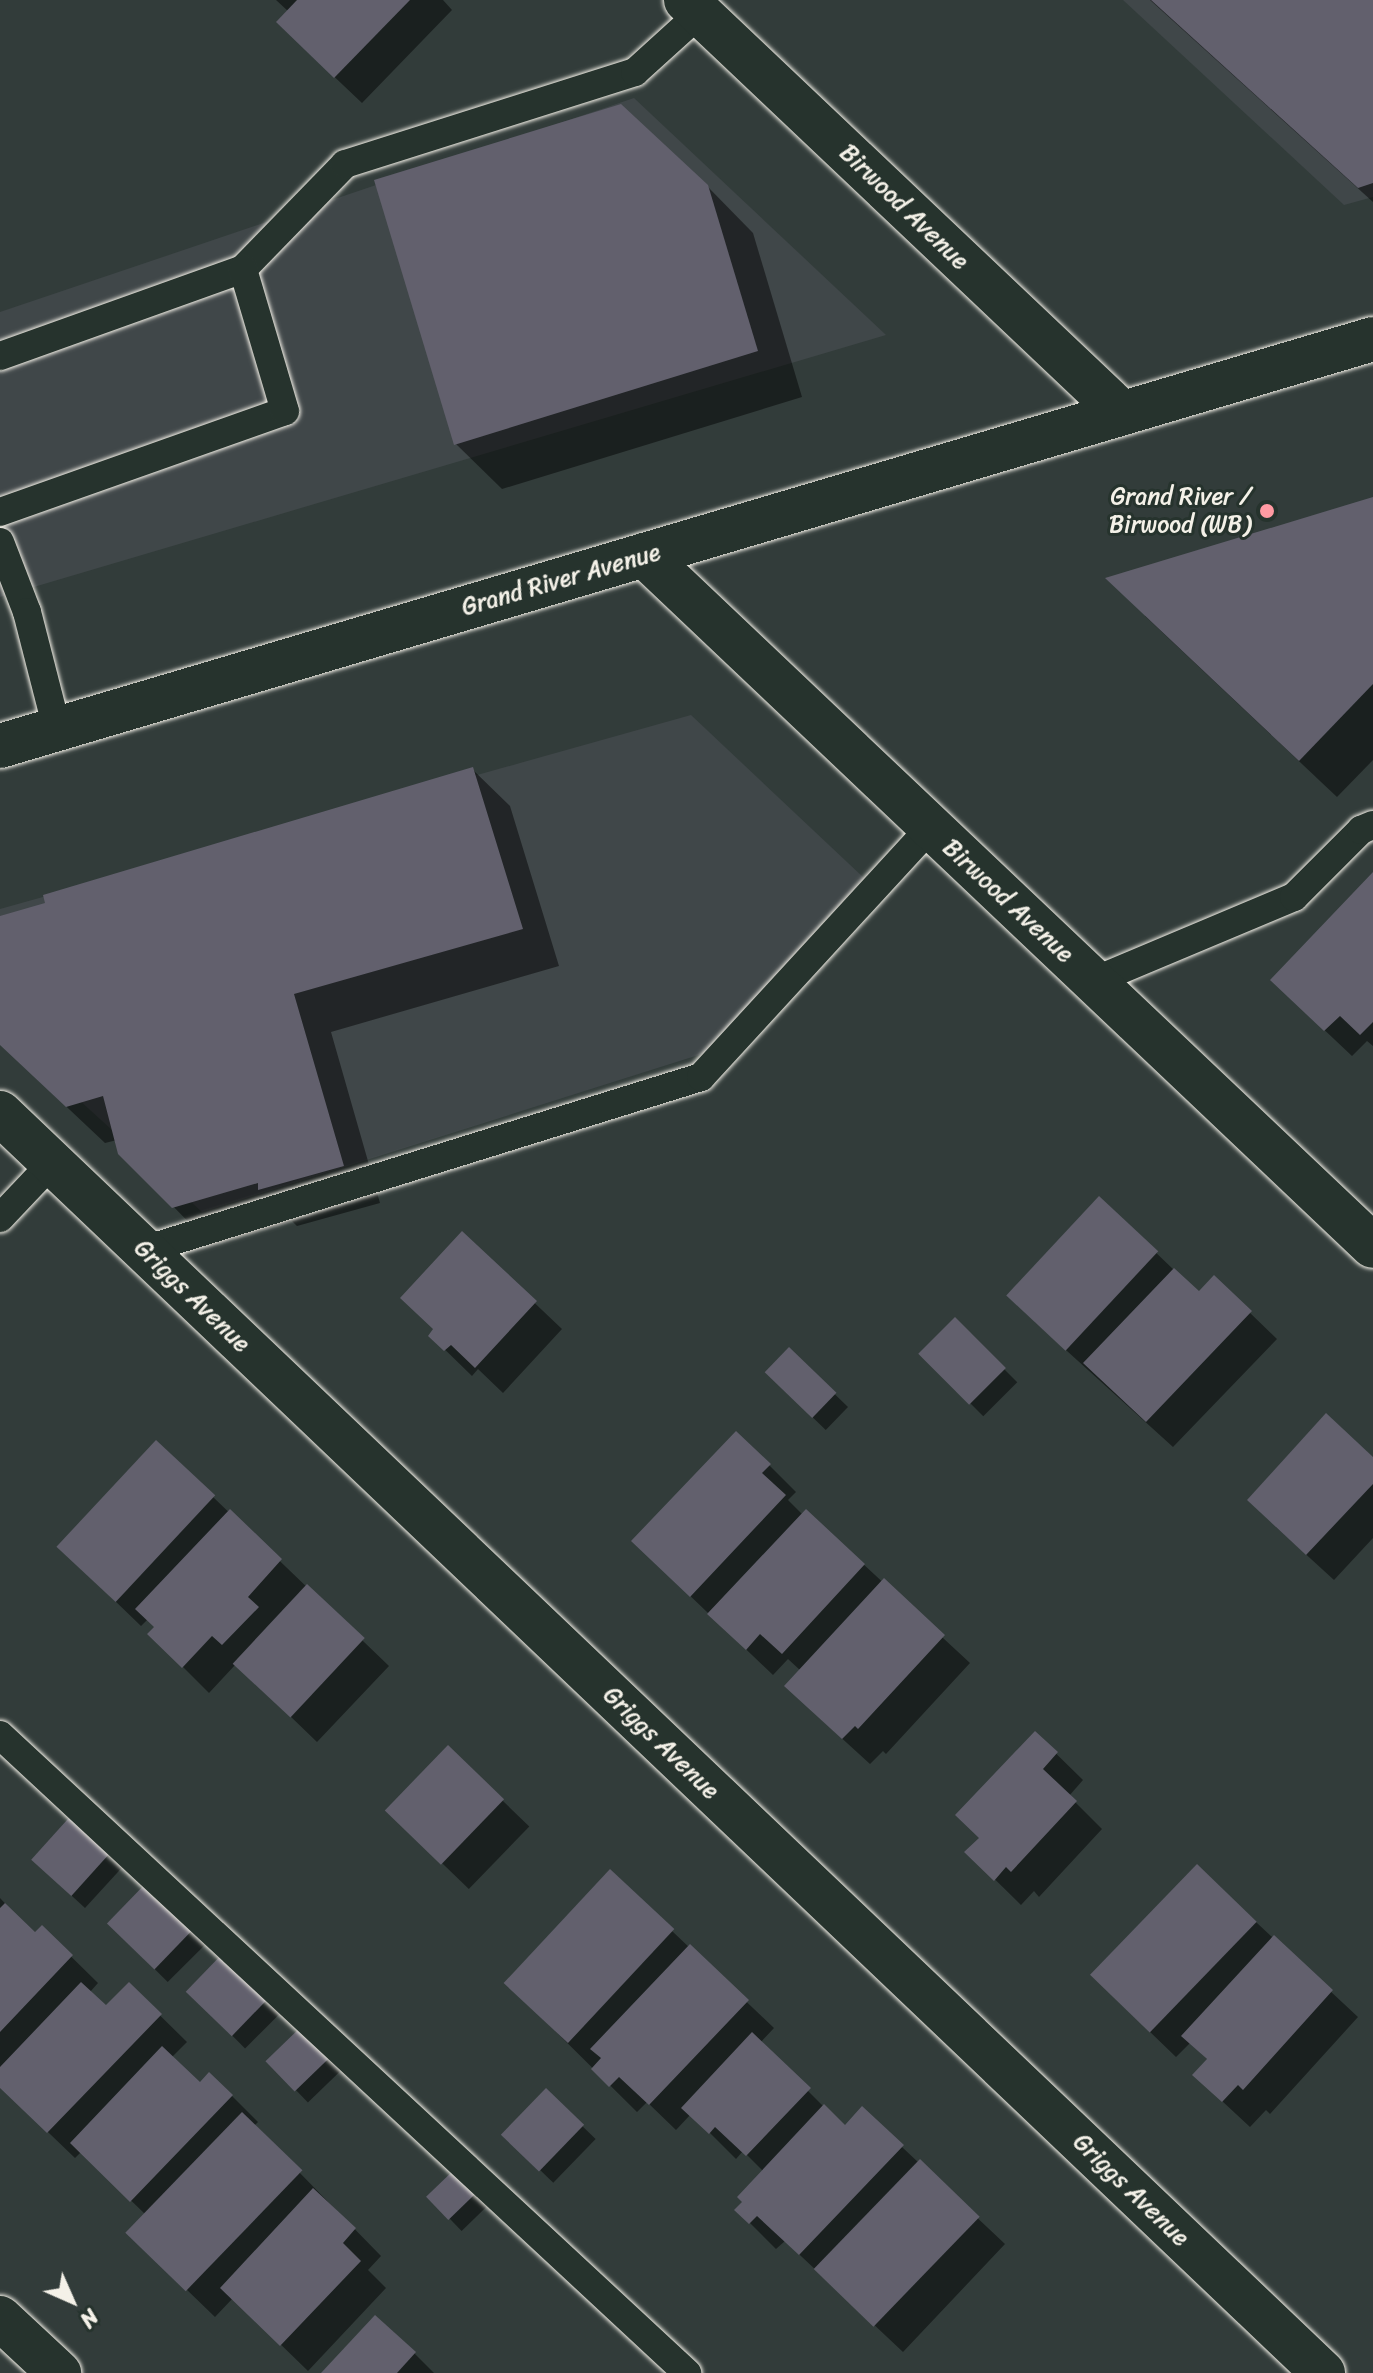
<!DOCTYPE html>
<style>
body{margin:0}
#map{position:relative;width:1373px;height:2373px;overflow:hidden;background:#323c3a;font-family:Sriracha,sans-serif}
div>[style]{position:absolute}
.built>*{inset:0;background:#404749}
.shadow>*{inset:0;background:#0007;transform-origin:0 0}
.building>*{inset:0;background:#62606d;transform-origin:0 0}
.roads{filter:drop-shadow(0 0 2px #f4f1e8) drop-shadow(0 0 2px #f4f1e8)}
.service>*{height:28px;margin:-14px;padding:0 14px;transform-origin:14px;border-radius:14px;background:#26332d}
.minor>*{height:44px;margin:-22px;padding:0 22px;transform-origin:22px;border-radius:22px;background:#26332d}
.primary>*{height:44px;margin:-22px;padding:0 22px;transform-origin:22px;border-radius:22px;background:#26332d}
.dots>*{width:22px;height:22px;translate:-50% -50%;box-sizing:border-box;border:4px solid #26332d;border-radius:50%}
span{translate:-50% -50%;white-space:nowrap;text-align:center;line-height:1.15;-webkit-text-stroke:6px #26332d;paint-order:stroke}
.street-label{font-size:24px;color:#f4f1e8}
.poi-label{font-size:24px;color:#f4f1e8}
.right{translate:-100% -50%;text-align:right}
.north{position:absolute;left:32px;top:2261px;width:80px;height:80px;-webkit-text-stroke:6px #26332d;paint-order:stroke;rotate:135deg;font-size:22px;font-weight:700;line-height:32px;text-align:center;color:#f4f1e8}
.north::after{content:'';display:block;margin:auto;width:28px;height:36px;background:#f4f1e8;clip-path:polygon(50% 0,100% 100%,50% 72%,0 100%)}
</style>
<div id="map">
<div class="built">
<i style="clip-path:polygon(1123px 0,1373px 0,1373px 197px,1344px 205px)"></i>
<i style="clip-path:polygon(634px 98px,886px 335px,0 597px,0 312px)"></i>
<i style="clip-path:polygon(691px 715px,864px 878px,705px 1053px,202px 1212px,0 1028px,0 909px)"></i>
</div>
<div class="shadow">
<i style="clip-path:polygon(276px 0,443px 0,452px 10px,362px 103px,305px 49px,289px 12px)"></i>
<i style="clip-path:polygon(1150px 0,1373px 0,1373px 202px)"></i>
<i style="clip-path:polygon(707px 186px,753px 233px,802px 397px,502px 489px,456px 444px)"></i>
<i style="clip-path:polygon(1373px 499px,1373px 760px,1337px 797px,1145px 616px)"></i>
<i style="clip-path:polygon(472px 769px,510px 806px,559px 966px,331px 1032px,380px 1203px,297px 1226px,292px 1221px,211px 1245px,120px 1152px,117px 1140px,105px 1143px,0 1044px,0 919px)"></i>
<i style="clip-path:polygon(1373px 875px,1373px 1046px,1367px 1041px,1352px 1056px,1299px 1006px)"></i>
<i style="clip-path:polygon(1100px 1199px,1199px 1294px,1214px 1278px,1277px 1339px,1173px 1447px,1035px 1322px)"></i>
<i style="clip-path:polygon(462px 1234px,562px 1329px,503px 1393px,478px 1369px,472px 1376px,431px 1336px)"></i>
<i style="left:955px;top:1320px;width:88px;height:48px;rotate:45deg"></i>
<i style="left:789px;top:1350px;width:82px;height:32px;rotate:44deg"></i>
<i style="clip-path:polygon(1373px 1459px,1373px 1538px,1334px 1580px,1276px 1527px)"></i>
<i style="clip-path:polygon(769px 1465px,796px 1492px,788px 1500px,803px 1515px,807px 1512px,970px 1663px,886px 1754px,883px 1751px,870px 1764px,813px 1712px,801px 1671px,788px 1659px,773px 1675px,661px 1568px)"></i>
<i style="clip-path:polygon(213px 1497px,389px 1666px,317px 1742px,236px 1664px,209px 1693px,150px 1634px,157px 1627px,148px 1619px,141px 1626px,84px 1571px)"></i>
<i style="clip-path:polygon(1035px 1733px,1083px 1780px,1069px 1796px,1102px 1829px,1039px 1897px,1034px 1891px,1021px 1905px,967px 1852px,981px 1839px)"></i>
<i style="left:448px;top:1748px;width:113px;height:87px;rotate:44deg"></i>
<i style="clip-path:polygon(114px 1848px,128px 1861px,85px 1908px,47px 1873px)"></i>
<i style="clip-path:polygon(1197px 1867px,1358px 2017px,1270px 2114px,1266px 2110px,1250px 2127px,1222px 2101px,1208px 2060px,1190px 2043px,1176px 2057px,1118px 2001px)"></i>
<i style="clip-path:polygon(610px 1872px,774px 2028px,760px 2043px,845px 2128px,902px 2147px,1005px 2244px,903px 2352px,785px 2241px,776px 2249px,737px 2210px,764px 2172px,743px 2151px,736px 2159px,691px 2114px,676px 2130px,647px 2102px,637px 2112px,534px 2010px)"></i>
<i style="left:150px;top:1881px;width:84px;height:59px;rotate:45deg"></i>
<i style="clip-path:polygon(0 1898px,35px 1935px,42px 1928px,98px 1983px,90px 1992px,106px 2008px,129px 1985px,187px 2042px,171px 2058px,200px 2084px,232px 2096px,258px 2122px,254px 2126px,381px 2256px,368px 2270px,386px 2288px,308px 2371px,233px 2298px,215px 2317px,155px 2259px,146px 2215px,81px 2152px,75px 2158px,0 2086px)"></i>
<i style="left:226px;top:1953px;width:81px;height:54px;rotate:45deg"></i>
<i style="left:305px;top:2026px;width:57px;height:51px;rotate:46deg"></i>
<i style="left:546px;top:2091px;width:69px;height:61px;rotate:44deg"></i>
<i style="left:457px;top:2170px;width:47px;height:39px;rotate:46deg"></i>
<i style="clip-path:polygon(375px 2317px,415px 2354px,434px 2373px,324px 2373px)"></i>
</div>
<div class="building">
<i style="clip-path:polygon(297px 0,410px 0,334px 78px,276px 22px)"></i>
<i style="clip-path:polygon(1151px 0,1373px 0,1373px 183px,1358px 188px)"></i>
<i style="clip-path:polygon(621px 104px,708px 185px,758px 351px,454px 445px,374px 180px)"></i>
<i style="clip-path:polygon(1373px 497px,1373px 684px,1299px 761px,1105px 578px)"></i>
<i style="clip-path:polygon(473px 767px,523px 929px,294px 994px,344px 1166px,258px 1190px,258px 1183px,172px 1208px,118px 1154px,103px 1096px,66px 1107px,0 1045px,0 916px,45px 903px,43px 895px)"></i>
<i style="clip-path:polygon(1373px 872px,1373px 1022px,1360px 1035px,1340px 1016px,1324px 1031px,1270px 980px)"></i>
<i style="left:1099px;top:1196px;width:81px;height:136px;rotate:43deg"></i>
<i style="clip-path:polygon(462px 1231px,537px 1301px,475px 1368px,451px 1345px,444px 1351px,428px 1336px,433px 1329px,400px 1298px)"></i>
<i style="clip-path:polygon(1174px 1268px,1199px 1291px,1214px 1275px,1252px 1311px,1146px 1422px,1083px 1363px)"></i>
<i style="left:955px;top:1317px;width:72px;height:52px;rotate:45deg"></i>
<i style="left:789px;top:1347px;width:66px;height:35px;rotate:44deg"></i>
<i style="clip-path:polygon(1326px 1413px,1373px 1457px,1373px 1484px,1306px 1555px,1247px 1500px)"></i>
<i style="clip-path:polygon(736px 1431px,771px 1464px,762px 1473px,786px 1495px,690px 1597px,631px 1541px)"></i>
<i style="left:156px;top:1440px;width:81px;height:146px;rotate:43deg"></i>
<i style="clip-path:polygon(230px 1509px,282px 1559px,248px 1597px,259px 1607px,222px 1645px,212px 1636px,182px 1668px,147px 1634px,154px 1627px,135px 1609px)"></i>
<i style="clip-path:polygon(806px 1509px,865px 1564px,782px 1654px,760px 1634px,746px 1650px,707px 1614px)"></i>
<i style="clip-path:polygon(884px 1578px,945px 1635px,858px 1729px,855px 1726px,842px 1739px,784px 1686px)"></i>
<i style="left:307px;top:1584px;width:79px;height:109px;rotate:43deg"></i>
<i style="clip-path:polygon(1035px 1731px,1058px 1752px,1043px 1769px,1077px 1801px,1011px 1872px,1006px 1867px,994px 1881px,964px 1852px,979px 1838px,955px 1815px)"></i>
<i style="left:448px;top:1745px;width:78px;height:91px;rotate:44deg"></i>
<i style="left:76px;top:1810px;width:54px;height:67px;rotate:42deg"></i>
<i style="left:1197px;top:1864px;width:83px;height:154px;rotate:44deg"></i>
<i style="left:610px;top:1869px;width:88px;height:156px;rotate:43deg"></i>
<i style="left:150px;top:1879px;width:66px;height:62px;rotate:44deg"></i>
<i style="clip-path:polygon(5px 1903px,35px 1932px,42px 1925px,73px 1955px,0 2032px,0 1908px)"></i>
<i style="clip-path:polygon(1274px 1935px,1333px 1990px,1243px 2090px,1238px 2085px,1222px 2102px,1192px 2075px,1207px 2059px,1181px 2036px)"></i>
<i style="clip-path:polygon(690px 1944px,749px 2000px,649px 2105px,619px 2077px,609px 2087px,591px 2069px,601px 2058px,590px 2049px)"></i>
<i style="left:226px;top:1950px;width:64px;height:58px;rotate:44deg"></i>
<i style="clip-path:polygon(81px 1982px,106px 2005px,129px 1982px,162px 2014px,47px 2133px,0 2088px,0 2067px)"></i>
<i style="left:305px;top:2023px;width:42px;height:55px;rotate:46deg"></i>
<i style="clip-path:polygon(752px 2032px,811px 2088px,746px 2156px,715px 2127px,709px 2134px,681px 2108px)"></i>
<i style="clip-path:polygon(162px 2046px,200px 2082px,209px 2072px,233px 2095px,130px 2202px,70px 2143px)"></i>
<i style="left:546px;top:2088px;width:53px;height:65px;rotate:44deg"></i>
<i style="clip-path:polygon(824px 2104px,845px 2125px,862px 2106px,904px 2145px,799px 2255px,757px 2216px,749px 2224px,734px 2210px,742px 2202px,737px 2197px)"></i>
<i style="left:242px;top:2112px;width:84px;height:168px;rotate:44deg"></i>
<i style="left:920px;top:2159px;width:83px;height:153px;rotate:44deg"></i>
<i style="left:457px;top:2167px;width:32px;height:43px;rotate:46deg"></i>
<i style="clip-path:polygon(313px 2188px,356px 2228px,343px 2243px,361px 2261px,280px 2346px,220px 2288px)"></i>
<i style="clip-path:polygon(375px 2315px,416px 2352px,397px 2373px,321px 2373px)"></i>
</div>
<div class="roads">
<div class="service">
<i style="left:0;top:356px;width:258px;rotate:-19.7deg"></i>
<i style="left:243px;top:269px;width:146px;rotate:-45.8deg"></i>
<i style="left:345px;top:164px;width:304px;rotate:-17.6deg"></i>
<i style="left:635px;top:72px;width:88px;rotate:-42.2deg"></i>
<i style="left:0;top:512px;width:302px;rotate:-19.5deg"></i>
<i style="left:285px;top:411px;width:148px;rotate:-106.5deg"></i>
<i style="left:0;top:542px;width:75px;rotate:68.9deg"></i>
<i style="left:27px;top:612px;width:121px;rotate:75.6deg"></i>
<i style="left:1094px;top:981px;width:217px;rotate:-22.8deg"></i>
<i style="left:1294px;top:897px;width:95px;rotate:-45deg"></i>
<i style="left:1361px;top:830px;width:13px;rotate:-23deg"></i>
<i style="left:0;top:1218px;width:76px;rotate:-46.6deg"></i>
<i style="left:144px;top:1250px;width:583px;rotate:-17.25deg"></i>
<i style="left:701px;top:1077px;width:340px;rotate:-47.4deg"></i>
<i style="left:0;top:1735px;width:938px;rotate:42.88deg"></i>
</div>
<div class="minor">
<i style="left:686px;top:0;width:601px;rotate:43.45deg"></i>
<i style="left:644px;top:555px;width:1004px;rotate:43.47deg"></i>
<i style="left:0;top:1113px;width:1827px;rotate:43.6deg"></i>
<i style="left:0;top:2318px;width:81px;rotate:43deg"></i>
</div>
<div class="primary">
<i style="left:0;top:746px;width:1432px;rotate:-16.51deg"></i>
</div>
</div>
<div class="dots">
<i style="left:1267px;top:511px;background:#ff9aa2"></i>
</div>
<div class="street-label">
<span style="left:904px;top:207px;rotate:44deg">Birwood Avenue</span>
<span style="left:561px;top:580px;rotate:-16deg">Grand River Avenue</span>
<span style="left:1008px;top:901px;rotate:43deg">Birwood Avenue</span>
<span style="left:192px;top:1296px;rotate:44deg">Griggs Avenue</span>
<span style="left:661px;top:1743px;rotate:44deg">Griggs Avenue</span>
<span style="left:1131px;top:2190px;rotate:44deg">Griggs Avenue</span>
</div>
<div class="poi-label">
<span class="right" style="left:1251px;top:511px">Grand River /<br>Birwood (WB)</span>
</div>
<div class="north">N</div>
</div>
